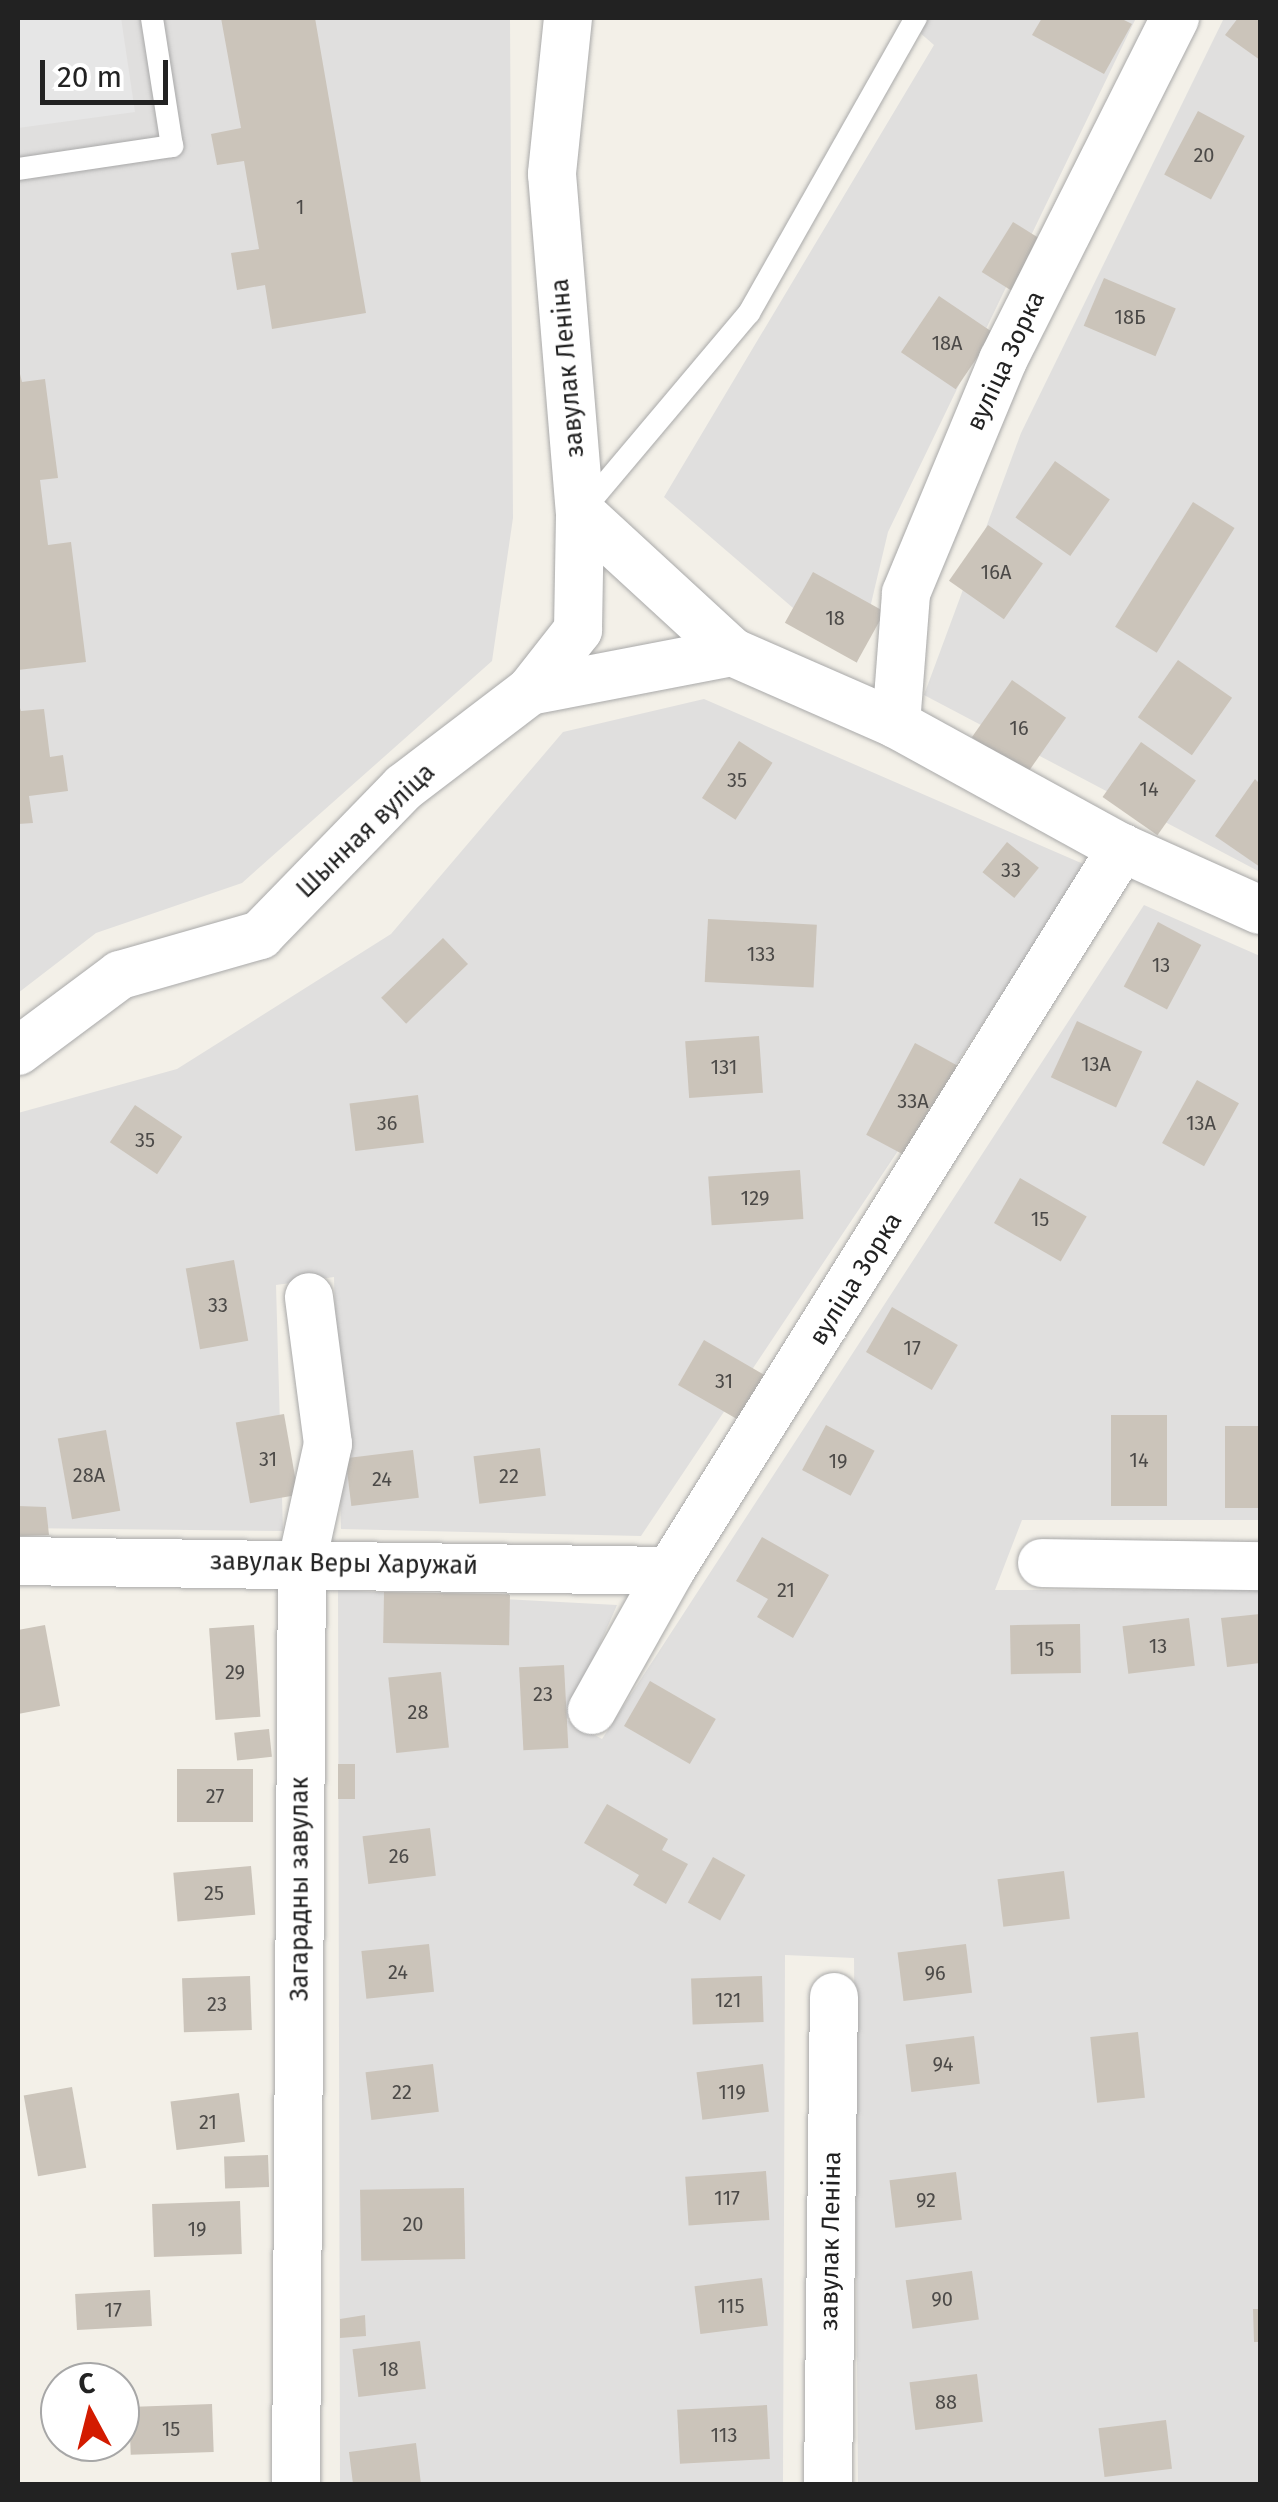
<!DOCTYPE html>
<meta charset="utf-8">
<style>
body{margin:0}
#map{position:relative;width:1278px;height:2502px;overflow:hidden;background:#f3f0e8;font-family:"Fira Sans",sans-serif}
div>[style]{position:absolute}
.residential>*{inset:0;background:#e0dfde}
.parking>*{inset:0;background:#e6e6e6}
.building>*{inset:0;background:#cbc4ba;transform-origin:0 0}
.roads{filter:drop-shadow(0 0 2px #a9a9a9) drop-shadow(0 0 2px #a9a9a9)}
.service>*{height:22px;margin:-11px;padding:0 11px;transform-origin:11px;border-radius:11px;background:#fff}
.minor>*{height:48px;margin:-24px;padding:0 24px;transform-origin:24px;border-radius:24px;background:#fff}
span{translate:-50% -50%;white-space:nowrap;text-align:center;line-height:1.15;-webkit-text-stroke:10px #fff;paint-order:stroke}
.number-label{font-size:20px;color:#4c4a48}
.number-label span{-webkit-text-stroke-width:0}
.street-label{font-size:25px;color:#222}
.frame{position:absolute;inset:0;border:20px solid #222;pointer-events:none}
.north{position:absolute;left:40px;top:2362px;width:100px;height:100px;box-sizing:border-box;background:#fff;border:2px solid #a7a7a7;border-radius:50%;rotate:353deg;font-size:28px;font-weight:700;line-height:40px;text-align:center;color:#222}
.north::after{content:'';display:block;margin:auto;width:35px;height:45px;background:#d31b00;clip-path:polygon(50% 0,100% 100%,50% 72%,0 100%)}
.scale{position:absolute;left:40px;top:60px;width:128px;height:45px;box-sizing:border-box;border:5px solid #222;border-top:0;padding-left:12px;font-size:30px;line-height:35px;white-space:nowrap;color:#222;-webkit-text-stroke:8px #fff;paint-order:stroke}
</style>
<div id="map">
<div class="residential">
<i style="clip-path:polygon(18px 18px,510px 18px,513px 518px,492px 661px,242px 883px,96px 933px,18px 993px)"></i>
<i style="clip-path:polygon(903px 18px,1136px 18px,888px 532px,857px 663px,664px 497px,934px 45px)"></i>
<i style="clip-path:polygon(1224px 18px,1260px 18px,1260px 872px,924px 695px,1021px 433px)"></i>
<i style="clip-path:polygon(704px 699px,1088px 866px,641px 1536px,341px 1529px,334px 1277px,276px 1285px,283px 1531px,18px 1528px,18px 1113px,177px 1069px,391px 934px,563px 732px)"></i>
<i style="clip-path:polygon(1144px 905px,1260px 956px,1260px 1520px,1022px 1520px,995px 1590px,1260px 1589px,1260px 2484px,858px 2484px,854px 1958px,785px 1955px,783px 2484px,340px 2484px,338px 1590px,617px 1605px,567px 1720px,602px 1739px)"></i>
</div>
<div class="parking">
<i style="clip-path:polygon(18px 18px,121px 18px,135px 112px,18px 128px)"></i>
</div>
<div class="building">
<i style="clip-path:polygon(221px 18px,315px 18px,366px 313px,272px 329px,265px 285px,237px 290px,231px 253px,259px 249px,244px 161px,217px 165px,211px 134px,241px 128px)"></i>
<i style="clip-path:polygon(1042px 18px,1120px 18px,1132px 24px,1104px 74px,1032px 35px)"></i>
<i style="clip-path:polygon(1238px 18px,1260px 18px,1260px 60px,1225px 35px)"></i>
<i style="left:1198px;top:111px;width:53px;height:72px;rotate:28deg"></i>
<i style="left:1013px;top:222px;width:53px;height:59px;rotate:32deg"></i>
<i style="left:1104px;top:278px;width:78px;height:52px;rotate:23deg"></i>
<i style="left:939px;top:296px;width:66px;height:68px;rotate:34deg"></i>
<i style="clip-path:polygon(18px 366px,22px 382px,45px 379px,58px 478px,40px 480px,48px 545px,71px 542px,86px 662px,18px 670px)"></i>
<i style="left:1055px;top:461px;width:67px;height:69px;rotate:35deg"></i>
<i style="left:1193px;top:502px;width:49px;height:147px;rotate:32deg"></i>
<i style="left:988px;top:525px;width:67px;height:68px;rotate:35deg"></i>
<i style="left:813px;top:572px;width:82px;height:58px;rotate:29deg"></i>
<i style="left:1178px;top:660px;width:66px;height:70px;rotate:35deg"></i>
<i style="left:1012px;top:680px;width:66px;height:70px;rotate:35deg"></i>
<i style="clip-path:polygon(18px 702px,21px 711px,44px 709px,50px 757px,63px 755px,68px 791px,29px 796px,33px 823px,18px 824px)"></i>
<i style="left:739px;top:741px;width:40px;height:68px;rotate:33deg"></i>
<i style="left:1141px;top:742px;width:67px;height:67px;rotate:35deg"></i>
<i style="clip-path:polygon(1255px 779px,1260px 784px,1260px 867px,1215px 836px)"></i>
<i style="left:1007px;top:842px;width:41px;height:39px;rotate:39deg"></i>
<i style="left:708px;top:919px;width:109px;height:63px;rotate:3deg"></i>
<i style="left:1158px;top:922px;width:49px;height:73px;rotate:28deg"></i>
<i style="left:443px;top:938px;width:36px;height:86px;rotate:46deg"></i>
<i style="left:1077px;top:1021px;width:72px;height:62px;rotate:25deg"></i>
<i style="left:759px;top:1036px;width:57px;height:74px;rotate:86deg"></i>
<i style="left:915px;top:1043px;width:50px;height:104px;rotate:28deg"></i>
<i style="left:1197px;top:1080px;width:48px;height:72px;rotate:29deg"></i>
<i style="left:418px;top:1095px;width:48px;height:69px;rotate:83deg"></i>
<i style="left:135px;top:1105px;width:57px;height:45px;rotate:34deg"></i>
<i style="left:800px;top:1170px;width:49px;height:92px;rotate:86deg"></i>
<i style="left:1020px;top:1178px;width:77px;height:52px;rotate:30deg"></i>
<i style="left:234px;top:1260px;width:82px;height:49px;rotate:80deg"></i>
<i style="left:892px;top:1307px;width:76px;height:52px;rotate:30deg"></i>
<i style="left:704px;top:1340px;width:76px;height:52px;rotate:30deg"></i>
<i style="left:284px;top:1414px;width:82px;height:49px;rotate:80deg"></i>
<i style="left:1111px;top:1415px;width:56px;height:91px"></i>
<i style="left:826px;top:1425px;width:55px;height:51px;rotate:28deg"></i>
<i style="left:1225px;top:1426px;width:35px;height:82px"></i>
<i style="left:106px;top:1430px;width:82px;height:49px;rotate:80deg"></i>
<i style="left:540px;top:1448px;width:48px;height:67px;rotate:83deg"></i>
<i style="left:413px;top:1450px;width:48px;height:68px;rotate:83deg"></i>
<i style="clip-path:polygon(18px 1506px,46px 1507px,49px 1535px,18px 1536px)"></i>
<i style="clip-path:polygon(762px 1537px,829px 1575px,793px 1638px,757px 1617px,768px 1599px,736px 1581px)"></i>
<i style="left:384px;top:1592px;width:126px;height:51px;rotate:1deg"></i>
<i style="clip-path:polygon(1260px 1614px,1260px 1663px,1227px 1667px,1221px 1618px)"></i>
<i style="left:1189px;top:1618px;width:48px;height:67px;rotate:83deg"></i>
<i style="left:1080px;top:1624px;width:49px;height:70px;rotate:89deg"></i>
<i style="clip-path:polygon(45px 1625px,60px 1706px,18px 1714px,18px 1630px)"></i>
<i style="left:254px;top:1625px;width:92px;height:45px;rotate:86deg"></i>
<i style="left:564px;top:1665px;width:83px;height:45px;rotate:87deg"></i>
<i style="left:441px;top:1672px;width:76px;height:53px;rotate:84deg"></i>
<i style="left:650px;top:1681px;width:76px;height:52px;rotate:30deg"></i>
<i style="left:269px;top:1729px;width:28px;height:35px;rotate:84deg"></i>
<i style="left:338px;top:1764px;width:17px;height:35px"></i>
<i style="left:177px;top:1769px;width:76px;height:53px"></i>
<i style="clip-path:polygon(607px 1804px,668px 1839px,662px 1850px,688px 1864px,666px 1904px,633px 1885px,639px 1875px,584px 1843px)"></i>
<i style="left:430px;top:1828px;width:48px;height:68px;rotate:83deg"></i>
<i style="left:713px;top:1857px;width:37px;height:52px;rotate:29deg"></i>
<i style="left:251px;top:1866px;width:49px;height:78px;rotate:85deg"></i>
<i style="left:1064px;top:1871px;width:48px;height:67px;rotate:83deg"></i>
<i style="left:429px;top:1944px;width:48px;height:68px;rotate:84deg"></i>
<i style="left:966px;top:1944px;width:49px;height:69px;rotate:83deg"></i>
<i style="left:250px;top:1976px;width:54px;height:68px;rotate:88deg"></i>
<i style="left:762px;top:1976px;width:46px;height:71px;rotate:88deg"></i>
<i style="left:1138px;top:2032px;width:66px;height:48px;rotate:84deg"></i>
<i style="left:974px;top:2036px;width:48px;height:69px;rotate:83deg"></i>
<i style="left:433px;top:2064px;width:48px;height:68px;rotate:83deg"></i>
<i style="left:763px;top:2064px;width:48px;height:67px;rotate:83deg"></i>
<i style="left:72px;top:2087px;width:82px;height:49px;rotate:80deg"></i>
<i style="left:239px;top:2093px;width:49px;height:69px;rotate:83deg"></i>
<i style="left:268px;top:2155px;width:32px;height:44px;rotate:88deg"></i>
<i style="left:766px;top:2171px;width:49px;height:81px;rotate:86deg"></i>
<i style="left:956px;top:2172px;width:48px;height:67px;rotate:83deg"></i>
<i style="left:464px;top:2188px;width:71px;height:104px;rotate:89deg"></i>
<i style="left:240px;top:2201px;width:53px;height:88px;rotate:88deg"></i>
<i style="left:972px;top:2271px;width:49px;height:67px;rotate:82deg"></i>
<i style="left:762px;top:2278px;width:48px;height:68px;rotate:83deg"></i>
<i style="left:150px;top:2290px;width:36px;height:75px;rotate:87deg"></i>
<i style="clip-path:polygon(1253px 2309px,1260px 2309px,1260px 2342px,1254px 2342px)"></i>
<i style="clip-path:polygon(365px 2315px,366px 2336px,340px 2338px,340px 2319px)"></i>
<i style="left:420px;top:2341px;width:48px;height:68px;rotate:83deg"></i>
<i style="left:977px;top:2374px;width:48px;height:68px;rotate:83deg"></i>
<i style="left:212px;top:2404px;width:48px;height:83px;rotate:88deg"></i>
<i style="left:767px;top:2405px;width:54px;height:90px;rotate:87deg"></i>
<i style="left:1166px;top:2420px;width:49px;height:68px;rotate:83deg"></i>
<i style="clip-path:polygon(416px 2443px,421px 2484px,353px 2484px,349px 2452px)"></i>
</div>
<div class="roads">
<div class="service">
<i style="left:18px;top:169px;width:156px;rotate:-8.5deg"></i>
<i style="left:172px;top:146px;width:130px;rotate:-98.9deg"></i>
<i style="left:583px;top:510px;width:258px;rotate:-49.9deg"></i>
<i style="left:749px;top:313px;width:339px;rotate:-60.5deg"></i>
</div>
<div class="minor">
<i style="left:568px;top:18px;width:157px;rotate:95.9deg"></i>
<i style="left:552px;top:174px;width:339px;rotate:85.3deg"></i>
<i style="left:580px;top:512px;width:207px;rotate:42.6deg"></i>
<i style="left:732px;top:652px;width:179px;rotate:23.7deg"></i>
<i style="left:896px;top:724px;width:258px;rotate:28.8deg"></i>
<i style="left:1122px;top:848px;width:151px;rotate:24.2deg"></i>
<i style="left:530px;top:691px;width:78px;rotate:-51.8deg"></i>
<i style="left:578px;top:630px;width:118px;rotate:-89deg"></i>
<i style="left:896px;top:724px;width:131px;rotate:-85.6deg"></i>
<i style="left:906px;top:593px;width:252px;rotate:-67.4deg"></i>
<i style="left:1003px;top:360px;width:383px;rotate:-63.3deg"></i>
<i style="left:18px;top:1051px;width:127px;rotate:-36.7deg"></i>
<i style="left:120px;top:975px;width:146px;rotate:-15.9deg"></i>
<i style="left:260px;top:935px;width:206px;rotate:-45.8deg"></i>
<i style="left:404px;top:787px;width:158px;rotate:-37.3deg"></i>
<i style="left:530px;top:691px;width:206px;rotate:-10.9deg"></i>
<i style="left:18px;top:1561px;width:652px;rotate:0.88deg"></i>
<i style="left:1042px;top:1563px;width:218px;rotate:0.8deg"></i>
<i style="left:592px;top:1710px;width:159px;rotate:-60.7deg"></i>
<i style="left:670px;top:1571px;width:853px;rotate:-57.99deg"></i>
<i style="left:296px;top:2484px;width:922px;rotate:-89.63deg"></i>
<i style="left:302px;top:1562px;width:121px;rotate:-77.6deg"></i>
<i style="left:328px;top:1444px;width:148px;rotate:-97.4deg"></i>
<i style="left:828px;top:2484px;width:487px;rotate:-89.3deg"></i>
</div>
</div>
<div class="number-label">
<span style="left:1204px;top:155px">20</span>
<span style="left:300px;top:207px">1</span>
<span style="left:1130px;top:317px">18Б</span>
<span style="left:947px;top:343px">18А</span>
<span style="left:996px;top:572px">16А</span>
<span style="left:835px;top:618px">18</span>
<span style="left:1019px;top:728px">16</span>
<span style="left:737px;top:780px">35</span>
<span style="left:1149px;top:789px">14</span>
<span style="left:1011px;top:870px">33</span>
<span style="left:761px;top:954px">133</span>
<span style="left:1161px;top:965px">13</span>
<span style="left:1096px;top:1064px">13А</span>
<span style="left:724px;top:1067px">131</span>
<span style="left:913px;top:1101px">33А</span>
<span style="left:387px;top:1123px">36</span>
<span style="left:1201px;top:1123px">13А</span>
<span style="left:145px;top:1140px">35</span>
<span style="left:755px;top:1198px">129</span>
<span style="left:1040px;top:1219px">15</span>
<span style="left:218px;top:1305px">33</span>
<span style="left:912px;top:1348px">17</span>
<span style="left:724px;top:1381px">31</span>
<span style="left:268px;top:1459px">31</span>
<span style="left:1139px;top:1460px">14</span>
<span style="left:838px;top:1461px">19</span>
<span style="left:89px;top:1475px">28А</span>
<span style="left:509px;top:1476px">22</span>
<span style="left:382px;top:1479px">24</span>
<span style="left:786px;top:1590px">21</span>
<span style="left:1158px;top:1646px">13</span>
<span style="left:1045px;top:1649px">15</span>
<span style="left:235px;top:1672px">29</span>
<span style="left:543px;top:1694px">23</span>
<span style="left:418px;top:1712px">28</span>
<span style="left:215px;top:1796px">27</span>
<span style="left:399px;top:1856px">26</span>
<span style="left:214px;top:1893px">25</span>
<span style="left:398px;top:1972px">24</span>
<span style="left:935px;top:1973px">96</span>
<span style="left:728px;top:2000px">121</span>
<span style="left:217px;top:2004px">23</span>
<span style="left:943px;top:2064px">94</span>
<span style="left:402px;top:2092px">22</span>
<span style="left:732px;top:2092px">119</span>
<span style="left:208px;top:2122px">21</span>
<span style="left:727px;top:2198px">117</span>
<span style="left:926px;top:2200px">92</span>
<span style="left:413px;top:2224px">20</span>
<span style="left:197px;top:2229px">19</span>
<span style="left:942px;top:2299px">90</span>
<span style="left:731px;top:2306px">115</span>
<span style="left:113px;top:2310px">17</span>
<span style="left:389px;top:2369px">18</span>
<span style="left:946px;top:2402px">88</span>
<span style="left:171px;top:2429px">15</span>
<span style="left:724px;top:2435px">113</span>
</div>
<div class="street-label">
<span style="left:1006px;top:361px;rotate:-65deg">вуліца Зорка</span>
<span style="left:568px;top:368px;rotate:-95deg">завулак Леніна</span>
<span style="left:366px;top:831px;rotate:-44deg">Шынная вуліца</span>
<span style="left:856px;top:1279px;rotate:-58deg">вуліца Зорка</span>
<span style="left:344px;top:1564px;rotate:1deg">завулак Веры Харужай</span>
<span style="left:300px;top:1889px;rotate:-90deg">Загарадны завулак</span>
<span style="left:831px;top:2241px;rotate:-89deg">завулак Леніна</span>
</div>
<div class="frame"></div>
<div class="north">С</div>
<div class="scale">20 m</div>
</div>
